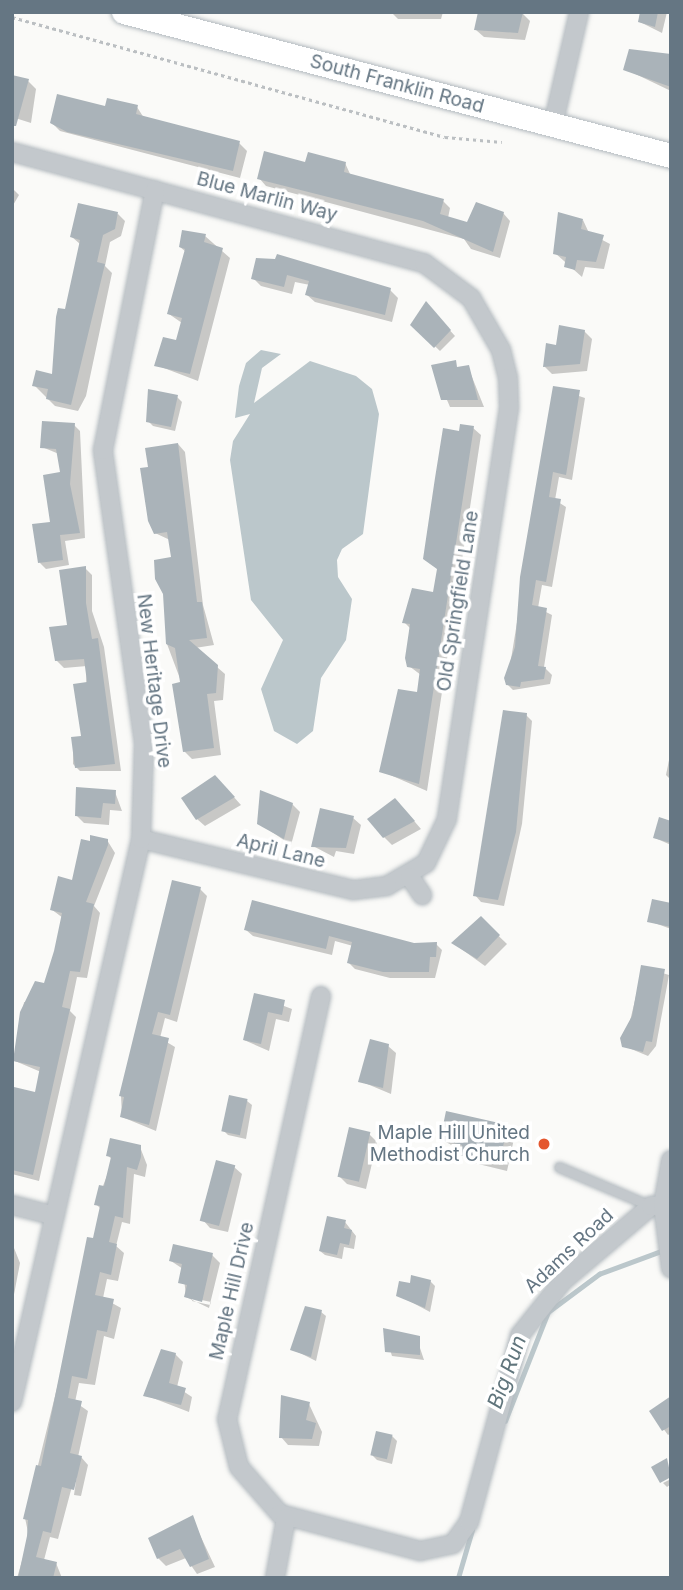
<!DOCTYPE html>
<style>
body{margin:0}
#map{position:relative;width:683px;height:1590px;overflow:hidden;background:#fafaf8;font-family:Inter,sans-serif}
div>[style]{position:absolute}
.water>*{inset:0;background:#bbc7cb}
.shadow>*{inset:0;background:#0003}
.stream>*{height:4.5px;margin:-2.25px;padding:0 2.25px;transform-origin:2.25px;border-radius:2.25px;background:#bbc7cb}
.building>*{inset:0;background:#aab3b9;transform-origin:0 0}
.path>*{height:2.5px;margin-top:-1.25px;transform-origin:0;background:repeating-linear-gradient(90deg,#bbbfc2 0 3.5px,transparent 0 7px)}
.roads{filter:drop-shadow(0 0 2px #b3babf) drop-shadow(0 0 2px #b3babf)}
.service>*{height:9px;margin:-4.5px;padding:0 4.5px;transform-origin:4.5px;border-radius:4.5px;background:#c3c8cc}
.minor>*{height:18px;margin:-9px;padding:0 9px;transform-origin:9px;border-radius:9px;background:#c3c8cc}
.secondary>*{height:24px;margin:-12px;padding:0 12px;transform-origin:12px;border-radius:12px;background:#fff}
.dots>*{width:19px;height:19px;translate:-50% -50%;box-sizing:border-box;border:4px solid #fff;border-radius:50%}
span{translate:-50% -50%;white-space:nowrap;text-align:center;line-height:1.15;-webkit-text-stroke:7px #fff;paint-order:stroke}
.street-label{font-size:19px;color:#657683}
.poi-label{font-size:19px;color:#657683}
.right{translate:-100% -50%;text-align:right}
.water-label{font-size:21px;color:#60757c;font-style:italic}
.frame{position:absolute;inset:0;border:14px solid #657683;pointer-events:none}
</style>
<div id="map">
<div class="water">
<i style="clip-path:polygon(261px 350px,281px 354px,262px 368px,254px 403px,310px 361px,356px 376px,372px 389px,379px 414px,363px 534px,342px 549px,337px 560px,338px 577px,352px 599px,346px 640px,321px 678px,313px 731px,297px 744px,274px 731px,261px 689px,283px 640px,251px 600px,230px 460px,233px 441px,250px 414px,235px 418px,239px 386px,246px 363px)"></i>
</div>
<div class="shadow">
<i style="clip-path:polygon(391px 12px,443px 12px,441px 19px,398px 19px)"></i>
<i style="clip-path:polygon(642px 12px,667px 12px,662px 33px,640px 22px)"></i>
<i style="clip-path:polygon(522px 13px,530px 21px,525px 40px,484px 37px,476px 30px)"></i>
<i style="clip-path:polygon(671px 56px,671px 91px,625px 69px)"></i>
<i style="clip-path:polygon(28px 81px,36px 89px,31px 123px,12px 117px)"></i>
<i style="clip-path:polygon(137px 107px,144px 118px,239px 143px,247px 151px,240px 178px,60px 131px,52px 123px)"></i>
<i style="clip-path:polygon(345px 163px,351px 176px,443px 201px,450px 208px,448px 218px,468px 224px,503px 213px,510px 221px,500px 258px,471px 249px,464px 239px,266px 186px,259px 178px,307px 164px)"></i>
<i style="clip-path:polygon(12px 188px,19px 195px,12px 207px)"></i>
<i style="clip-path:polygon(118px 214px,125px 221px,121px 236px,110px 242px,105px 266px,112px 273px,86px 396px,78px 411px,55px 406px,34px 385px,53px 376px,80px 244px,72px 237px)"></i>
<i style="clip-path:polygon(583px 220px,589px 233px,610px 244px,604px 269px,585px 267px,582px 277px,555px 253px)"></i>
<i style="clip-path:polygon(205px 236px,230px 258px,198px 381px,156px 365px,177px 342px,182px 323px,169px 314px,186px 252px,180px 247px)"></i>
<i style="clip-path:polygon(258px 260px,390px 290px,398px 298px,392px 322px,315px 302px,307px 295px,310px 285px,295px 282px,292px 294px,261px 286px,253px 278px)"></i>
<i style="clip-path:polygon(426px 304px,455px 336px,440px 351px,413px 325px)"></i>
<i style="clip-path:polygon(584px 331px,592px 339px,587px 371px,552px 374px,544px 366px,557px 347px)"></i>
<i style="clip-path:polygon(433px 367px,468px 367px,484px 407px,450px 407px)"></i>
<i style="clip-path:polygon(555px 388px,585px 398px,572px 480px,559px 477px,555px 500px,566px 507px,552px 587px,542px 585px,538px 608px,552px 615px,544px 667px,552px 675px,550px 684px,513px 690px,507px 684px)"></i>
<i style="clip-path:polygon(177px 397px,182px 402px,175px 431px,153px 426px,148px 421px)"></i>
<i style="clip-path:polygon(74px 425px,80px 431px,85px 538px,65px 541px,69px 565px,46px 569px,40px 563px,62px 474px,59px 454px,42px 447px)"></i>
<i style="clip-path:polygon(473px 428px,481px 435px,427px 791px,381px 771px,418px 694px,421px 675px,409px 666px,411px 629px,404px 622px,435px 594px,439px 570px,425px 559px,460px 433px)"></i>
<i style="clip-path:polygon(178px 444px,185px 452px,203px 605px,214px 645px,195px 648px,225px 674px,223px 700px,214px 701px,221px 755px,192px 759px,184px 751px,182px 684px,167px 644px,173px 559px,170px 540px,155px 533px,150px 469px)"></i>
<i style="clip-path:polygon(85px 568px,92px 575px,92px 611px,104px 647px,121px 771px,80px 771px,73px 764px,73px 739px,83px 738px,87px 666px,64px 668px,56px 660px)"></i>
<i style="clip-path:polygon(526px 715px,532px 721px,522px 824px,504px 906px,481px 902px,475px 895px)"></i>
<i style="clip-path:polygon(671px 750px,671px 780px,666px 775px)"></i>
<i style="clip-path:polygon(223px 785px,241px 805px,205px 826px,197px 819px)"></i>
<i style="clip-path:polygon(115px 792px,122px 811px,110px 810px,109px 825px,84px 823px,76px 815px)"></i>
<i style="clip-path:polygon(292px 804px,300px 812px,291px 845px,259px 823px)"></i>
<i style="clip-path:polygon(403px 808px,421px 829px,392px 845px,384px 837px)"></i>
<i style="clip-path:polygon(353px 818px,361px 825px,354px 854px,336px 851px,334px 857px,313px 846px)"></i>
<i style="clip-path:polygon(671px 822px,671px 845px,655px 838px)"></i>
<i style="clip-path:polygon(107px 840px,115px 853px,94px 906px,100px 913px,87px 978px,77px 977px,70px 1011px,76px 1017px,39px 1181px,12px 1174px,15px 1089px,36px 1094px,41px 1072px,15px 1061px,24px 1002px,32px 1003px,45px 985px,55px 951px,63px 918px,51px 909px)"></i>
<i style="clip-path:polygon(200px 889px,207px 896px,177px 1022px,165px 1018px,160px 1038px,175px 1047px,156px 1131px,122px 1117px,121px 1096px)"></i>
<i style="clip-path:polygon(253px 902px,414px 945px,436px 944px,442px 950px,435px 978px,390px 978px,355px 969px,349px 963px,353px 946px,335px 941px,332px 955px,253px 936px,246px 930px)"></i>
<i style="clip-path:polygon(671px 906px,671px 929px,649px 921px)"></i>
<i style="clip-path:polygon(481px 919px,507px 944px,485px 966px,453px 943px)"></i>
<i style="clip-path:polygon(643px 967px,669px 975px,656px 1046px,648px 1056px,624px 1046px)"></i>
<i style="clip-path:polygon(255px 995px,292px 1009px,289px 1022px,276px 1019px,269px 1051px,244px 1040px)"></i>
<i style="clip-path:polygon(388px 1046px,396px 1053px,391px 1094px,360px 1081px)"></i>
<i style="clip-path:polygon(247px 1101px,252px 1105px,246px 1139px,228px 1135px,223px 1130px)"></i>
<i style="clip-path:polygon(507px 1126px,515px 1134px,507px 1171px,470px 1162px,463px 1151px,442px 1140px)"></i>
<i style="clip-path:polygon(369px 1134px,377px 1142px,366px 1189px,347px 1184px,339px 1176px)"></i>
<i style="clip-path:polygon(140px 1147px,147px 1165px,145px 1177px,134px 1174px,130px 1224px,122px 1222px,116px 1246px,124px 1253px,118px 1281px,107px 1279px,103px 1298px,121px 1308px,114px 1339px,104px 1336px,95px 1385px,79px 1383px,75px 1402px,88px 1411px,78px 1457px,81px 1457px,88px 1465px,81px 1496px,74px 1495px,79px 1460px,58px 1539px,50px 1537px,44px 1560px,56px 1563px,62px 1578px,17px 1578px,29px 1537px,25px 1518px,101px 1209px,96px 1204px,113px 1160px,107px 1155px)"></i>
<i style="clip-path:polygon(234px 1167px,242px 1174px,228px 1232px,210px 1228px,203px 1220px)"></i>
<i style="clip-path:polygon(345px 1222px,356px 1236px,354px 1249px,344px 1247px,342px 1259px,325px 1255px,320px 1251px)"></i>
<i style="clip-path:polygon(12px 1243px,20px 1263px,12px 1305px)"></i>
<i style="clip-path:polygon(evenodd,212px 1255px,220px 1263px,209px 1308px,186px 1297px,183px 1269px,171px 1261px,212px 1255px,192px 1298px,211px 1302px,210px 1305px,192px 1301px,192px 1298px)"></i>
<i style="clip-path:polygon(430px 1281px,435px 1286px,430px 1312px,398px 1295px)"></i>
<i style="clip-path:polygon(321px 1312px,326px 1316px,316px 1361px,292px 1349px)"></i>
<i style="clip-path:polygon(384px 1330px,418px 1342px,424px 1360px,392px 1356px)"></i>
<i style="clip-path:polygon(175px 1354px,183px 1362px,177px 1387px,192px 1397px,189px 1412px,145px 1395px,149px 1381px,155px 1382px)"></i>
<i style="clip-path:polygon(671px 1398px,671px 1433px,668px 1435px,651px 1412px)"></i>
<i style="clip-path:polygon(309px 1404px,322px 1432px,319px 1446px,288px 1445px,281px 1437px)"></i>
<i style="clip-path:polygon(392px 1436px,397px 1441px,392px 1464px,377px 1460px,373px 1456px)"></i>
<i style="clip-path:polygon(671px 1479px,671px 1484px,667px 1487px,663px 1483px)"></i>
<i style="clip-path:polygon(192px 1518px,215px 1567px,197px 1574px,186px 1558px,166px 1566px,158px 1558px)"></i>
</div>
<div class="stream">
<i style="left:505px;top:1421px;width:117px;rotate:-68.5deg"></i>
<i style="left:548px;top:1312px;width:64px;rotate:-36.7deg"></i>
<i style="left:599px;top:1274px;width:69px;rotate:-20.3deg"></i>
<i style="left:458px;top:1578px;width:50px;rotate:-73.7deg"></i>
</div>
<div class="building">
<i style="clip-path:polygon(478px 12px,523px 12px,518px 33px,474px 30px)"></i>
<i style="clip-path:polygon(640px 12px,658px 12px,655px 27px,638px 22px)"></i>
<i style="clip-path:polygon(629px 49px,671px 54px,671px 87px,623px 70px)"></i>
<i style="clip-path:polygon(12px 75px,29px 79px,16px 126px,12px 126px)"></i>
<i style="clip-path:polygon(57px 94px,105px 106px,107px 98px,138px 105px,136px 114px,240px 141px,233px 171px,67px 132px,50px 123px)"></i>
<i style="clip-path:polygon(264px 151px,305px 162px,308px 152px,346px 162px,344px 172px,444px 199px,440px 214px,467px 222px,476px 202px,504px 212px,493px 252px,423px 221px,257px 179px)"></i>
<i style="clip-path:polygon(78px 203px,118px 212px,115px 229px,103px 235px,97px 262px,105px 264px,71px 405px,46px 399px,48px 389px,32px 386px,36px 370px,52px 374px,56px 317px,58px 308px,65px 309px,80px 240px,70px 237px)"></i>
<i style="clip-path:polygon(558px 212px,583px 219px,581px 229px,604px 235px,596px 262px,577px 260px,575px 270px,564px 267px,566px 257px,553px 254px)"></i>
<i style="clip-path:polygon(182px 230px,206px 234px,204px 242px,223px 248px,190px 374px,154px 366px,163px 337px,176px 340px,182px 318px,167px 314px,185px 249px,179px 247px)"></i>
<i style="clip-path:polygon(277px 254px,391px 288px,385px 315px,305px 295px,309px 281px,287px 275px,284px 287px,251px 279px,256px 258px,275px 259px)"></i>
<i style="clip-path:polygon(426px 301px,451px 330px,434px 348px,410px 325px)"></i>
<i style="clip-path:polygon(559px 325px,585px 330px,580px 364px,543px 367px,546px 343px,556px 345px)"></i>
<i style="clip-path:polygon(456px 360px,457px 367px,469px 365px,478px 400px,441px 400px,431px 365px)"></i>
<i style="clip-path:polygon(553px 386px,580px 390px,566px 475px,553px 472px,549px 497px,561px 499px,546px 582px,536px 580px,532px 605px,547px 608px,538px 666px,546px 667px,544px 679px,521px 682px,520px 687px,506px 685px,504px 678px,515px 647px,520px 577px)"></i>
<i style="clip-path:polygon(148px 389px,178px 395px,171px 427px,146px 422px)"></i>
<i style="clip-path:polygon(42px 421px,75px 423px,70px 484px,80px 533px,60px 535px,63px 560px,38px 563px,32px 524px,50px 522px,43px 475px,60px 472px,56px 449px,40px 448px)"></i>
<i style="clip-path:polygon(460px 424px,474px 426px,419px 784px,379px 772px,398px 689px,417px 692px,420px 669px,407px 667px,405px 658px,410px 624px,402px 623px,412px 588px,433px 592px,437px 569px,423px 559px,435px 478px,443px 428px,459px 431px)"></i>
<i style="clip-path:polygon(178px 443px,197px 602px,202px 602px,207px 638px,189px 640px,218px 665px,216px 693px,207px 694px,214px 748px,183px 752px,172px 684px,180px 682px,175px 648px,166px 644px,163px 594px,155px 579px,154px 560px,171px 557px,167px 532px,154px 534px,148px 521px,140px 468px,148px 467px,145px 448px)"></i>
<i style="clip-path:polygon(86px 566px,86px 603px,92px 639px,98px 638px,115px 764px,75px 768px,71px 737px,81px 736px,73px 684px,87px 682px,84px 659px,55px 661px,49px 627px,67px 625px,59px 570px)"></i>
<i style="clip-path:polygon(503px 710px,527px 713px,516px 832px,498px 900px,473px 896px)"></i>
<i style="clip-path:polygon(215px 775px,235px 797px,196px 820px,181px 798px)"></i>
<i style="clip-path:polygon(76px 787px,116px 790px,115px 804px,103px 803px,101px 818px,75px 816px)"></i>
<i style="clip-path:polygon(260px 790px,293px 803px,284px 839px,257px 824px)"></i>
<i style="clip-path:polygon(395px 798px,415px 821px,383px 838px,367px 819px)"></i>
<i style="clip-path:polygon(320px 808px,354px 816px,346px 848px,311px 847px)"></i>
<i style="clip-path:polygon(659px 817px,671px 821px,671px 843px,653px 838px)"></i>
<i style="clip-path:polygon(90px 835px,108px 839px,108px 845px,86px 902px,94px 904px,80px 972px,70px 971px,62px 1007px,70px 1009px,33px 1175px,12px 1170px,14px 1087px,35px 1092px,40px 1067px,13px 1061px,20px 1012px,35px 981px,44px 983px,54px 951px,62px 913px,50px 910px,58px 876px,72px 880px,81px 839px,90px 841px)"></i>
<i style="clip-path:polygon(172px 880px,201px 887px,170px 1015px,158px 1012px,152px 1034px,169px 1038px,149px 1125px,120px 1117px,124px 1097px,119px 1096px)"></i>
<i style="clip-path:polygon(652px 899px,671px 903px,671px 927px,647px 922px)"></i>
<i style="clip-path:polygon(252px 900px,414px 943px,437px 942px,436px 957px,430px 957px,429px 972px,383px 972px,347px 963px,352px 942px,329px 936px,326px 949px,244px 930px)"></i>
<i style="clip-path:polygon(481px 916px,500px 935px,477px 959px,451px 943px)"></i>
<i style="clip-path:polygon(641px 965px,665px 969px,652px 1042px,646px 1041px,643px 1052px,622px 1047px,620px 1038px,632px 1016px)"></i>
<i style="clip-path:polygon(254px 993px,285px 1000px,282px 1015px,268px 1012px,261px 1044px,243px 1040px)"></i>
<i style="clip-path:polygon(370px 1039px,389px 1044px,383px 1088px,358px 1082px)"></i>
<i style="left:229px;top:1095px;width:19px;height:37px;rotate:12deg"></i>
<i style="clip-path:polygon(446px 1111px,508px 1125px,499px 1164px,460px 1155px,462px 1145px,440px 1140px)"></i>
<i style="left:349px;top:1127px;width:22px;height:51px;rotate:13deg"></i>
<i style="clip-path:polygon(110px 1138px,141px 1145px,141px 1157px,137px 1170px,127px 1167px,123px 1218px,115px 1216px,109px 1242px,117px 1244px,111px 1275px,100px 1272px,95px 1295px,114px 1299px,107px 1332px,97px 1330px,87px 1379px,72px 1376px,68px 1398px,82px 1401px,70px 1453px,82px 1456px,74px 1490px,62px 1487px,51px 1533px,43px 1531px,36px 1557px,57px 1562px,53px 1578px,18px 1578px,27px 1536px,28px 1520px,23px 1519px,36px 1465px,41px 1466px,87px 1237px,93px 1238px,100px 1206px,94px 1205px,99px 1185px,104px 1186px,111px 1157px,106px 1156px)"></i>
<i style="left:216px;top:1160px;width:20px;height:63px;rotate:15deg"></i>
<i style="clip-path:polygon(327px 1216px,346px 1220px,344px 1228px,352px 1230px,349px 1245px,340px 1243px,337px 1255px,319px 1251px)"></i>
<i style="clip-path:polygon(173px 1244px,213px 1253px,202px 1302px,184px 1297px,187px 1285px,178px 1283px,182px 1264px,169px 1261px)"></i>
<i style="clip-path:polygon(411px 1275px,431px 1280px,425px 1308px,396px 1296px,399px 1281px,410px 1283px)"></i>
<i style="clip-path:polygon(305px 1306px,322px 1310px,311px 1357px,290px 1350px)"></i>
<i style="clip-path:polygon(383px 1328px,420px 1336px,420px 1355px,385px 1352px)"></i>
<i style="clip-path:polygon(161px 1349px,176px 1353px,169px 1383px,186px 1388px,181px 1405px,143px 1396px)"></i>
<i style="clip-path:polygon(281px 1395px,310px 1402px,306px 1420px,316px 1423px,312px 1439px,279px 1438px)"></i>
<i style="clip-path:polygon(671px 1396px,671px 1426px,662px 1431px,649px 1411px)"></i>
<i style="left:376px;top:1431px;width:17px;height:25px;rotate:13deg"></i>
<i style="clip-path:polygon(667px 1458px,671px 1477px,660px 1483px,651px 1467px)"></i>
<i style="clip-path:polygon(193px 1515px,209px 1559px,190px 1567px,180px 1549px,157px 1559px,148px 1538px)"></i>
</div>
<div class="path">
<i style="left:12px;top:17px;width:449px;rotate:15.5deg"></i>
<i style="left:445px;top:137px;width:57px;rotate:5deg"></i>
</div>
<div class="roads">
<div class="service">
<i style="left:559px;top:1167px;width:100px;rotate:23deg"></i>
</div>
<div class="minor">
<i style="left:553px;top:125px;width:116px;rotate:-77deg"></i>
<i style="left:12px;top:152px;width:427px;rotate:15.1deg"></i>
<i style="left:424px;top:263px;width:59px;rotate:36.7deg"></i>
<i style="left:471px;top:298px;width:60px;rotate:60deg"></i>
<i style="left:501px;top:350px;width:29px;rotate:76deg"></i>
<i style="left:508px;top:378px;width:30px;rotate:88deg"></i>
<i style="left:509px;top:408px;width:416px;rotate:98.6deg"></i>
<i style="left:447px;top:819px;width:49px;rotate:115.5deg"></i>
<i style="left:426px;top:863px;width:45px;rotate:149.5deg"></i>
<i style="left:387px;top:886px;width:34px;rotate:173deg"></i>
<i style="left:353px;top:890px;width:218px;rotate:-166.5deg"></i>
<i style="left:410px;top:877px;width:22px;rotate:56deg"></i>
<i style="left:321px;top:996px;width:433px;rotate:102.5deg"></i>
<i style="left:227px;top:1419px;width:49px;rotate:76deg"></i>
<i style="left:239px;top:1467px;width:62px;rotate:48.9deg"></i>
<i style="left:280px;top:1514px;width:145px;rotate:14.8deg"></i>
<i style="left:420px;top:1551px;width:34px;rotate:-12deg"></i>
<i style="left:453px;top:1544px;width:27px;rotate:-54deg"></i>
<i style="left:469px;top:1522px;width:194px;rotate:-74.7deg"></i>
<i style="left:520px;top:1335px;width:69px;rotate:-51.5deg"></i>
<i style="left:563px;top:1281px;width:116px;rotate:-40.4deg"></i>
<i style="left:651px;top:1206px;width:12px;rotate:-5deg"></i>
<i style="left:671px;top:1160px;width:46px;rotate:100.1deg"></i>
<i style="left:663px;top:1205px;width:64px;rotate:82.8deg"></i>
<i style="left:12px;top:1205px;width:44px;rotate:14.3deg"></i>
<i style="left:12px;top:1402px;width:578px;rotate:-77.09deg"></i>
<i style="left:141px;top:839px;width:96px;rotate:-88.2deg"></i>
<i style="left:144px;top:743px;width:296px;rotate:-98deg"></i>
<i style="left:103px;top:450px;width:265px;rotate:-78.7deg"></i>
<i style="left:275px;top:1578px;width:61px;rotate:-79.6deg"></i>
</div>
<div class="secondary">
<i style="left:124px;top:12px;width:566px;rotate:14.75deg"></i>
</div>
</div>
<div class="dots">
<i style="left:544px;top:1144px;background:#e4572e"></i>
</div>
<div class="street-label">
<span style="left:397px;top:84px;rotate:15deg">South Franklin Road</span>
<span style="left:267px;top:197px;rotate:15deg">Blue Marlin Way</span>
<span style="left:458px;top:601px;rotate:-81deg">Old Springfield Lane</span>
<span style="left:154px;top:681px;rotate:83deg">New Heritage Drive</span>
<span style="left:281px;top:851px;rotate:14deg">April Lane</span>
<span style="left:569px;top:1251px;rotate:-43deg">Adams Road</span>
<span style="left:232px;top:1291px;rotate:-77deg">Maple Hill Drive</span>
</div>
<div class="poi-label">
<span class="right" style="left:530px;top:1144px">Maple Hill United<br>Methodist Church</span>
</div>
<div class="water-label">
<span style="left:507px;top:1372px;rotate:-70deg">Big Run</span>
</div>
<div class="frame"></div>
</div>
